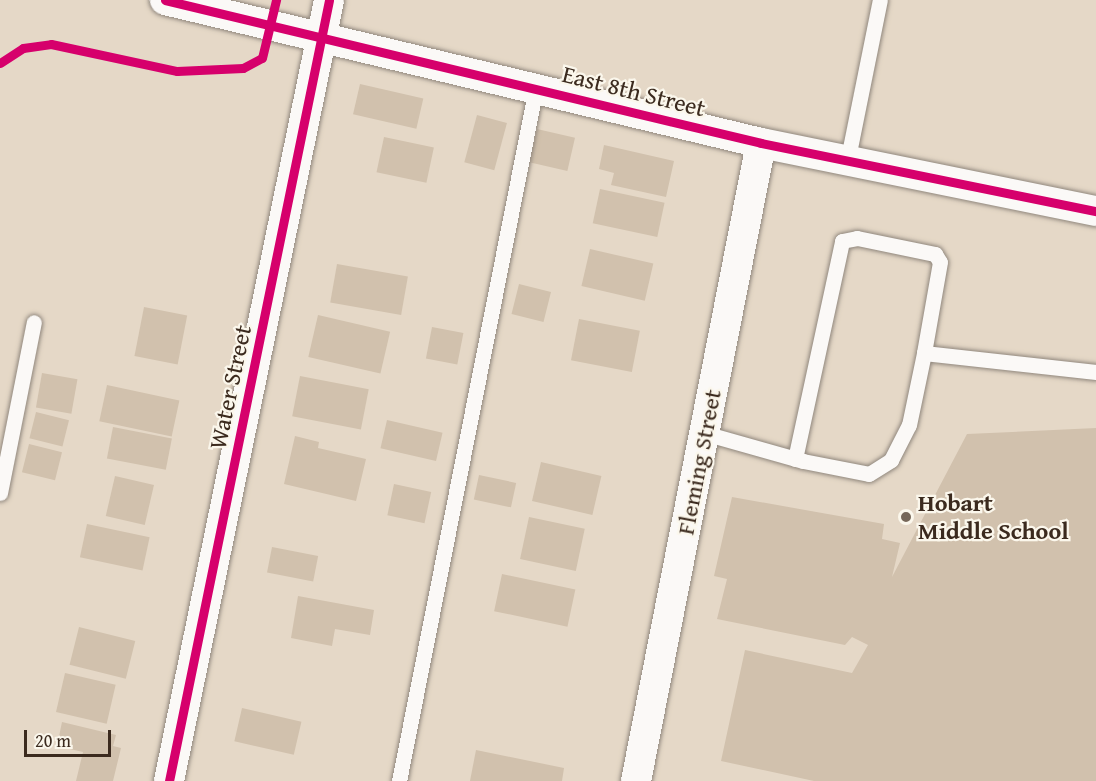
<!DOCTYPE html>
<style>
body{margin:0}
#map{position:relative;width:1096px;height:781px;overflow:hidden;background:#e5d8c7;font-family:"Gentium Book Plus",serif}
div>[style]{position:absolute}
.building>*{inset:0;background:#d1c1ad;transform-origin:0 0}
.roads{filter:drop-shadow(0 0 2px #90877d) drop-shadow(0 0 2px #90877d)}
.service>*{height:15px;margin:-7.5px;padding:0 7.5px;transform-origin:7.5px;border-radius:7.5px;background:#fbf9f7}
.minor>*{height:30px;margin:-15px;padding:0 15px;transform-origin:15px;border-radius:15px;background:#fbf9f7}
.cycleway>*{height:9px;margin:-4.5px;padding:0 4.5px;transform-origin:4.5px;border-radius:4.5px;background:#d6006c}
.dots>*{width:16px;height:16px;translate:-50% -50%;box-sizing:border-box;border:3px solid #fbf7ec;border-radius:50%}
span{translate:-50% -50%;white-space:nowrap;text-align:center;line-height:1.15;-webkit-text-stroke:4.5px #fbf7ec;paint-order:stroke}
.street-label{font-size:24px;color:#3b2a1e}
.poi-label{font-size:24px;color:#3b2a1e;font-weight:700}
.left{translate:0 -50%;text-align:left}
.scale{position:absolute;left:24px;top:730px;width:87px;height:27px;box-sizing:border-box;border:3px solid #3b2a1e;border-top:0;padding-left:8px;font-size:18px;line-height:21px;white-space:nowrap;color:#3b2a1e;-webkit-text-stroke:4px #fbf7ec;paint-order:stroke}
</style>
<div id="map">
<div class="building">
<i style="left:360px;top:84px;width:65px;height:31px;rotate:13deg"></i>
<i style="left:477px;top:115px;width:31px;height:49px;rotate:15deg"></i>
<i style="left:537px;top:129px;width:39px;height:34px;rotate:13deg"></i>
<i style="left:384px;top:137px;width:51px;height:36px;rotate:12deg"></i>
<i style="clip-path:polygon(604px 145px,674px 161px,666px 197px,611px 185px,614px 173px,599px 169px)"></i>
<i style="left:600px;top:189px;width:66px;height:35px;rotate:12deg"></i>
<i style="left:590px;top:249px;width:65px;height:38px;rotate:13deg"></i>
<i style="left:337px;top:264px;width:72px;height:39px;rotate:10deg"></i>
<i style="left:519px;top:284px;width:33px;height:31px;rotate:14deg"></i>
<i style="left:144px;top:307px;width:44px;height:50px;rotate:11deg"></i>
<i style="left:318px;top:315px;width:74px;height:43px;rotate:13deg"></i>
<i style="left:579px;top:319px;width:62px;height:42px;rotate:11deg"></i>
<i style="left:432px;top:327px;width:32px;height:32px;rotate:11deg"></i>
<i style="left:42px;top:373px;width:36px;height:35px;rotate:10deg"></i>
<i style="left:300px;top:376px;width:70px;height:41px;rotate:11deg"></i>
<i style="left:107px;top:385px;width:74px;height:37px;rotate:12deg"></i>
<i style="left:36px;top:412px;width:34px;height:27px;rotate:14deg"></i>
<i style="left:387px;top:420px;width:57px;height:29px;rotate:13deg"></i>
<i style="left:113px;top:427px;width:60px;height:32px;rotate:11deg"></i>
<i style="clip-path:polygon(1096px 428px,1096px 781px,814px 781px,721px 761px,745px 650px,852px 673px,868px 645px,852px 637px,845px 645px,717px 619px,727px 579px,714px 576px,732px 497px,884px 524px,882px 539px,900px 543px,892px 577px,967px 434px)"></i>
<i style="clip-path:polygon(295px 436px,319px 442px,318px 448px,366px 459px,356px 501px,284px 484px)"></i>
<i style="left:29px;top:444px;width:34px;height:29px;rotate:14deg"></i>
<i style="left:541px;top:462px;width:62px;height:40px;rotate:13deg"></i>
<i style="left:479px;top:475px;width:38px;height:25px;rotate:12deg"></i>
<i style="left:115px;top:476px;width:40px;height:41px;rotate:13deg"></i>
<i style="left:394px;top:484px;width:38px;height:32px;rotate:12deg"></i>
<i style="left:529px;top:517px;width:57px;height:43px;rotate:12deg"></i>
<i style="left:87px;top:524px;width:64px;height:34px;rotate:12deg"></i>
<i style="left:272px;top:547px;width:47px;height:26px;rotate:11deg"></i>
<i style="left:502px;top:574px;width:75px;height:38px;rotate:12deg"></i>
<i style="clip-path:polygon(298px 596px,374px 610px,370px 635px,335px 629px,332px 646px,291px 638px)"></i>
<i style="left:79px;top:627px;width:58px;height:39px;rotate:14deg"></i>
<i style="left:65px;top:673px;width:52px;height:40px;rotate:13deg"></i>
<i style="left:242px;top:708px;width:61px;height:34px;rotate:13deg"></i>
<i style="clip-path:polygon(62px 722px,116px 735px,113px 746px,121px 748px,113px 781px,76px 781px,83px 752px,57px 746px)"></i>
<i style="clip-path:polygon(476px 750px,564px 768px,562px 781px,470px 781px)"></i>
</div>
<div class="roads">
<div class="service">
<i style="left:848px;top:158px;width:161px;rotate:-78.6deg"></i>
<i style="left:704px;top:433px;width:103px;rotate:15.8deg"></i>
<i style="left:803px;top:461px;width:67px;rotate:11.1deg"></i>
<i style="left:869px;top:474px;width:26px;rotate:-32deg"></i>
<i style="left:891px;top:460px;width:39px;rotate:-63deg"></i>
<i style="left:909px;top:425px;width:74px;rotate:-78.2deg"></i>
<i style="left:924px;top:353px;width:173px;rotate:6.3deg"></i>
<i style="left:795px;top:459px;width:223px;rotate:-77.8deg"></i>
<i style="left:842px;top:241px;width:15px;rotate:-11deg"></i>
<i style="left:857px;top:238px;width:80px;rotate:11.6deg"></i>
<i style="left:935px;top:254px;width:9px;rotate:58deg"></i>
<i style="left:940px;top:262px;width:92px;rotate:100deg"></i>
<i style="left:0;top:493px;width:174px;rotate:-78.8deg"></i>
<i style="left:399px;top:781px;width:707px;rotate:-78.83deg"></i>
</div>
<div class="minor">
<i style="left:165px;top:0;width:613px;rotate:13.49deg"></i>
<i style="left:761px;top:143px;width:342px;rotate:11.5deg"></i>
<i style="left:169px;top:781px;width:797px;rotate:-78.42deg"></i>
<i style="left:636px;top:781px;width:650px;rotate:-78.91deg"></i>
</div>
</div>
<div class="cycleway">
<i style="left:165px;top:0;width:613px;rotate:13.49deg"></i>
<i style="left:761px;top:143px;width:342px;rotate:11.5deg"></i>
<i style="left:0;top:63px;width:27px;rotate:-33deg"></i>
<i style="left:23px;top:48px;width:28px;rotate:-8deg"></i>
<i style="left:51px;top:44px;width:129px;rotate:12.1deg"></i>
<i style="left:177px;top:71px;width:66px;rotate:-2.6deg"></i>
<i style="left:243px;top:68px;width:21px;rotate:-28deg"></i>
<i style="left:262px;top:58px;width:60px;rotate:-76.4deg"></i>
<i style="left:169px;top:781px;width:797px;rotate:-78.42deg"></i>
</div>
<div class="dots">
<i style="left:906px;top:517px;background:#766759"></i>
</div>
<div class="street-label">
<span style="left:634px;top:91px;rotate:14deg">East 8th Street</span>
<span style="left:230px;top:387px;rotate:-78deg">Water Street</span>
<span style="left:699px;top:462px;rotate:-79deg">Fleming Street</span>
</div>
<div class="poi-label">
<span class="left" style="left:918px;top:517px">Hobart<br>Middle School</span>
</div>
<div class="scale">20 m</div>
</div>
